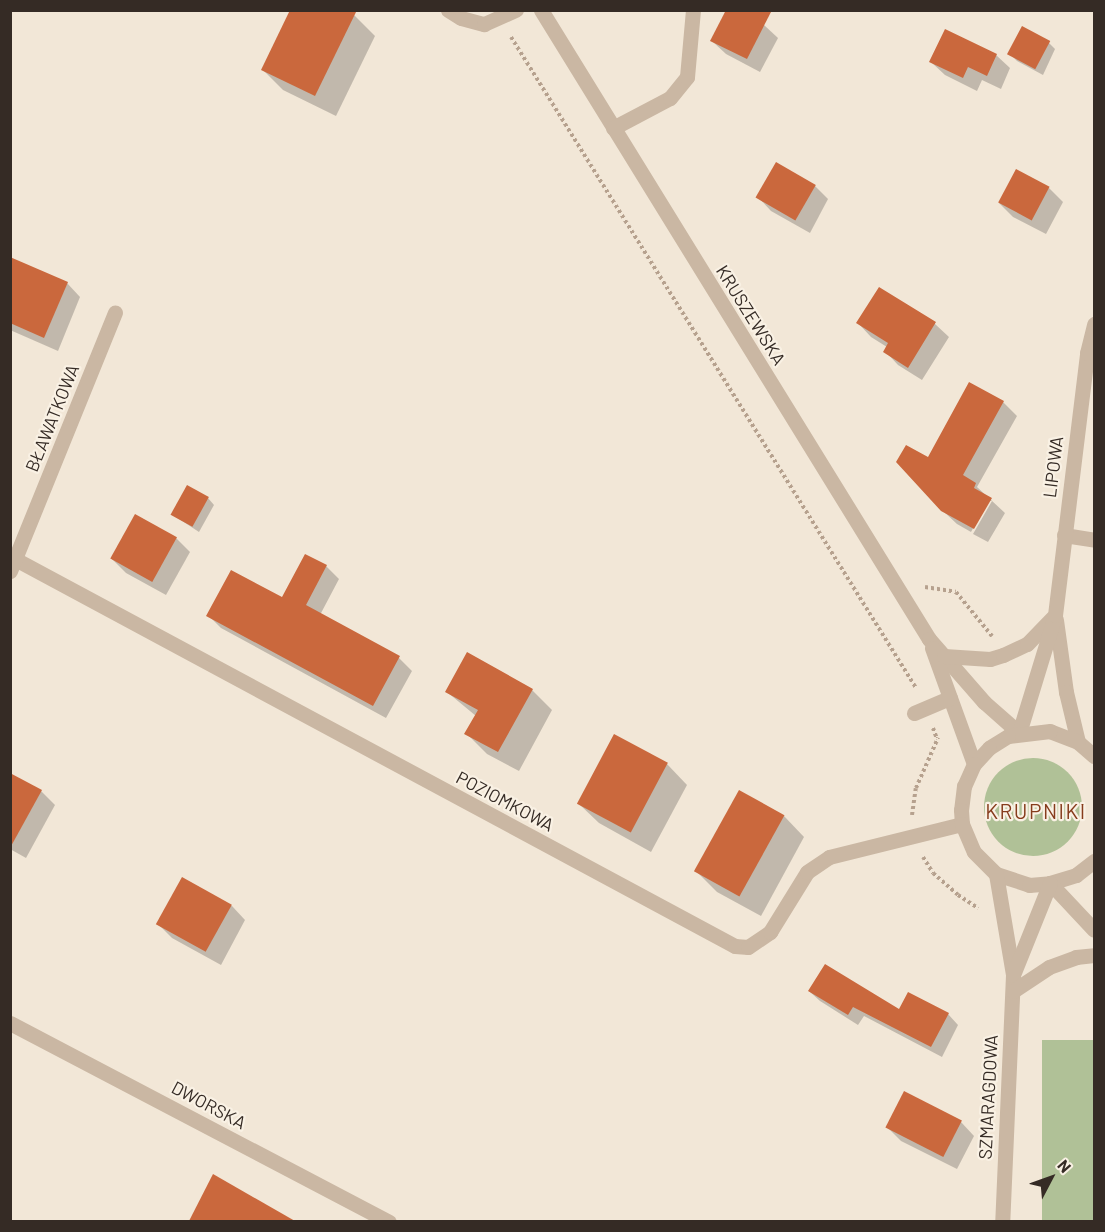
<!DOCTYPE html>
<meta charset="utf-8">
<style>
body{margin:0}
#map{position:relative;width:1105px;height:1232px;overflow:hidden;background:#f2e7d7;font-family:Barlow,sans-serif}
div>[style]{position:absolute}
.green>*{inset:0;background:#b0c197;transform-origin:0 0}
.round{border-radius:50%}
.shadow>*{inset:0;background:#0003}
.building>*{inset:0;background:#ca683d;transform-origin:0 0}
.path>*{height:4px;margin-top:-2px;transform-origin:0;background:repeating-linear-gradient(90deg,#b6a18e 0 3px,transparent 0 6px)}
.minor>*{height:15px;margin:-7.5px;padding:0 7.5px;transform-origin:7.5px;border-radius:7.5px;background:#cab7a3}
span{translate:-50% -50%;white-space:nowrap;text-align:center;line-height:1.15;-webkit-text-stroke:4.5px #f9f1e4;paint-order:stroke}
.street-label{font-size:18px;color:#352b25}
.quarter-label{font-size:21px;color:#863c1c;letter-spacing:1.5px}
.frame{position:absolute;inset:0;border:12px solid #352b25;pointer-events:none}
.north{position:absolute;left:1021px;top:1148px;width:60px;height:60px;-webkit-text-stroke:4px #f9f1e4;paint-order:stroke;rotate:49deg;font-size:16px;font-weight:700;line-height:24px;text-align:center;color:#352b25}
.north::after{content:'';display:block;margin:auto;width:21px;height:27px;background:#352b25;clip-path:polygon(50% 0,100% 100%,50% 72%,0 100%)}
</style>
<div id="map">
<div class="green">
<i class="round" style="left:984px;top:758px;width:98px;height:98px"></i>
<i style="left:1094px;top:1040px;width:181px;height:52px;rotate:90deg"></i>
</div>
<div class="shadow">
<i style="clip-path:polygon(354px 15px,375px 36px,336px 116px,283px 90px,263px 70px)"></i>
<i style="clip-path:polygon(764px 25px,778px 38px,760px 72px,726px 54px,712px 41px)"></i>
<i style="clip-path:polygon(1049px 43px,1055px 49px,1043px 75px,1017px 61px,1010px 54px)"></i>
<i style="clip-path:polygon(996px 55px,1010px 68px,1001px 89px,982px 80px,977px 91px,945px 75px,931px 62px)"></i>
<i style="clip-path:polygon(815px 186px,828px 199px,810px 233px,771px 211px,758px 197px)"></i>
<i style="clip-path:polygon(1049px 188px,1063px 202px,1046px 234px,1013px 217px,999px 203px)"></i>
<i style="clip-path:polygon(10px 269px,67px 283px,80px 297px,58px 351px,10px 330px)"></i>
<i style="clip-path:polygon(880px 289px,935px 324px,949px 337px,922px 380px,898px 365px,885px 351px,887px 347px,871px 337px,858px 323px)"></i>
<i style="clip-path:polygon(1003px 402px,1017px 416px,977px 487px,1005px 513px,988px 542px,973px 534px,992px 501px,988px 501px,971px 532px,957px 524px,942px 510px,929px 459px)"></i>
<i style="clip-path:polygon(208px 498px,214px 505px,199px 532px,173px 515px)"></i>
<i style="clip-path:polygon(176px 538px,190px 552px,166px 595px,126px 573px,112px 559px)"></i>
<i style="clip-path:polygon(326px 566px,339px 579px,320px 615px,399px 658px,412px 671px,386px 718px,221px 628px,208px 615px,282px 599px)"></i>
<i style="clip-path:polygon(532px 690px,552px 710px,519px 771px,487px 754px,466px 733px,476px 716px,447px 692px)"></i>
<i style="clip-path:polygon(667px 764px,687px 785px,651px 852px,599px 823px,578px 803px)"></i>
<i style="clip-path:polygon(10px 775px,41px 791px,55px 805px,26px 858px,10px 849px)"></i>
<i style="clip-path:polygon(784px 816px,804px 837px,761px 916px,717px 892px,697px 872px)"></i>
<i style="clip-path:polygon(183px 879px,232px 906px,245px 920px,221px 965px,172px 938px,158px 924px)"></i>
<i style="clip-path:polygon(809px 991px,900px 1011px,948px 1014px,958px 1025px,942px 1057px,864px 1016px,858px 1025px,820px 1001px)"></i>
<i style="clip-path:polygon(961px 1122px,974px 1136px,957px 1169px,901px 1141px,887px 1127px)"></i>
<i style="clip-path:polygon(275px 1214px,272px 1222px,191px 1220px)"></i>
</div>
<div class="building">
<i style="clip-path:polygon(290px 10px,357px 10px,315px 96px,261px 70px)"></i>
<i style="clip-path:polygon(726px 10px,772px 10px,747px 59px,710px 41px)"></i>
<i style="left:1022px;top:26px;width:32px;height:32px;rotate:28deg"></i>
<i style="clip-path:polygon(945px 29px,997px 54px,987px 76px,968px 67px,963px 78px,929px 62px)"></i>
<i style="left:776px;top:162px;width:46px;height:41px;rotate:30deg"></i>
<i style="left:1016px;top:169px;width:38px;height:38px;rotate:28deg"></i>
<i style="clip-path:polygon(10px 257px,68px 282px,44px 338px,10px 323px)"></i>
<i style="clip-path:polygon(879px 287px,936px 322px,908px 368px,883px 352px,888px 343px,856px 323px)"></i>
<i style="clip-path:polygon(969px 382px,1004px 401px,963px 475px,976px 483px,974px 488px,992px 498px,974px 529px,941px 511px,896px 462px,906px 445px,928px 457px)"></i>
<i style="left:187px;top:485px;width:25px;height:34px;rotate:29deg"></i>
<i style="left:135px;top:514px;width:48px;height:51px;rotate:29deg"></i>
<i style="clip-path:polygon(305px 554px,327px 565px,306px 605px,400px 656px,373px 706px,206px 616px,231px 570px,282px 597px)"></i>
<i style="clip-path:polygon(467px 652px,533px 689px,498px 752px,464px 734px,478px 710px,445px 692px)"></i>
<i style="left:614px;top:734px;width:61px;height:79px;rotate:28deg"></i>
<i style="clip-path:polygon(10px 773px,42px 790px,10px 848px)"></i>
<i style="left:739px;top:790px;width:52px;height:93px;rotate:29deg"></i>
<i style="left:182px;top:877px;width:57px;height:54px;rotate:29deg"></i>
<i style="clip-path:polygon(825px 964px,899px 1009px,908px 992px,949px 1013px,931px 1047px,853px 1007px,848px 1015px,808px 991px)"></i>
<i style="left:904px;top:1091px;width:65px;height:41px;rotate:27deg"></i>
<i style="clip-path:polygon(213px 1174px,295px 1221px,189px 1221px)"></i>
</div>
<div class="path">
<i style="left:511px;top:37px;width:767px;rotate:58.11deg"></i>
<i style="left:925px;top:587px;width:31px;rotate:9deg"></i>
<i style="left:956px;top:592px;width:57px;rotate:50.7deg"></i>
<i style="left:933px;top:728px;width:12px;rotate:70deg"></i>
<i style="left:912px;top:815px;width:27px;rotate:-82deg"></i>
<i style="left:916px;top:788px;width:55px;rotate:-66.3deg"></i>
<i style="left:923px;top:857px;width:19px;rotate:58deg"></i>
<i style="left:933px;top:873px;width:33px;rotate:41deg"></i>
<i style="left:958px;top:895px;width:24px;rotate:33deg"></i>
</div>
<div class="minor">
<i style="left:448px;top:10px;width:15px;rotate:32deg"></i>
<i style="left:461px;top:18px;width:24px;rotate:15deg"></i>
<i style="left:484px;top:24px;width:35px;rotate:-24deg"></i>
<i style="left:541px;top:10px;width:739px;rotate:58.33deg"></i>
<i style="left:929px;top:639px;width:84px;rotate:48.9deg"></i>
<i style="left:984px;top:702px;width:47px;rotate:41.5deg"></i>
<i style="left:613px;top:128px;width:64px;rotate:-27.8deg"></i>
<i style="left:670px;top:98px;width:27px;rotate:-51deg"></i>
<i style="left:687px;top:77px;width:67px;rotate:-84.9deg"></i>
<i style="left:1064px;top:535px;width:30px;rotate:9deg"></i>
<i style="left:15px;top:559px;width:817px;rotate:28.26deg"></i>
<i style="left:735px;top:946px;width:13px;rotate:4deg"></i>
<i style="left:748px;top:947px;width:27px;rotate:-34deg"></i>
<i style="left:770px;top:932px;width:70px;rotate:-58.3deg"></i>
<i style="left:807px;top:872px;width:27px;rotate:-34deg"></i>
<i style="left:829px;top:857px;width:137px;rotate:-13.9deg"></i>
<i style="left:10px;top:571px;width:279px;rotate:-67.9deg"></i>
<i style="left:1056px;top:620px;width:73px;rotate:82.1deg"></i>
<i style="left:1066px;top:692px;width:51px;rotate:76.5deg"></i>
<i style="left:932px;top:648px;width:123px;rotate:70.1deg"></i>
<i style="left:944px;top:656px;width:46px;rotate:3.7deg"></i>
<i style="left:990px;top:659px;width:14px;rotate:-17deg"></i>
<i style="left:1003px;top:655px;width:26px;rotate:-25deg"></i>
<i style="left:1027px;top:644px;width:37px;rotate:-46deg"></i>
<i style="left:914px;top:713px;width:39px;rotate:-23deg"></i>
<i style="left:1019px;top:733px;width:123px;rotate:-73deg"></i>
<i style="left:1055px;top:615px;width:264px;rotate:-83deg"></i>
<i style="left:1087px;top:353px;width:30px;rotate:-76deg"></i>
<i style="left:1094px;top:756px;width:21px;rotate:-139deg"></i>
<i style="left:1078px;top:742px;width:30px;rotate:-159deg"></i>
<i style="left:1050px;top:731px;width:42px;rotate:173.2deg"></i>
<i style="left:1008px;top:736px;width:22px;rotate:148deg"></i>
<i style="left:989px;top:748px;width:22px;rotate:133deg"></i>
<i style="left:974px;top:764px;width:24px;rotate:114deg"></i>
<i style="left:964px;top:786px;width:24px;rotate:97deg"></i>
<i style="left:961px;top:810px;width:14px;rotate:86deg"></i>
<i style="left:962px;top:824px;width:30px;rotate:67deg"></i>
<i style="left:974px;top:852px;width:31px;rotate:45deg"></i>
<i style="left:996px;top:874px;width:35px;rotate:18deg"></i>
<i style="left:1029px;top:885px;width:21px;rotate:-5deg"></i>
<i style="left:1050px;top:883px;width:27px;rotate:-17deg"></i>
<i style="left:1076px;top:875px;width:23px;rotate:-38deg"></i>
<i style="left:996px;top:874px;width:102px;rotate:80.4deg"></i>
<i style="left:1013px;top:975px;width:247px;rotate:92.5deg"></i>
<i style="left:1050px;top:883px;width:64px;rotate:46.9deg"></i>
<i style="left:1013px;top:975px;width:99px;rotate:-68.1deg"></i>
<i style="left:1013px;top:991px;width:43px;rotate:-33.7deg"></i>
<i style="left:1049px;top:967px;width:29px;rotate:-20deg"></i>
<i style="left:1076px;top:957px;width:18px;rotate:-6deg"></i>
<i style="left:10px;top:1023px;width:428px;rotate:27.7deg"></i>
</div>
<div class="street-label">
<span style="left:751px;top:315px;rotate:58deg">KRUSZEWSKA</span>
<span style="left:52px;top:418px;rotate:-68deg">BŁAWATKOWA</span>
<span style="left:1053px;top:467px;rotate:-83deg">LIPOWA</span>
<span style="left:505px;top:801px;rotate:28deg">POZIOMKOWA</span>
<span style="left:988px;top:1097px;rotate:-87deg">SZMARAGDOWA</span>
<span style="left:209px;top:1105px;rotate:28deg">DWORSKA</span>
</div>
<div class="quarter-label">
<span style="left:1036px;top:811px">KRUPNIKI</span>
</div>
<div class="frame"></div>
<div class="north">N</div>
</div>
